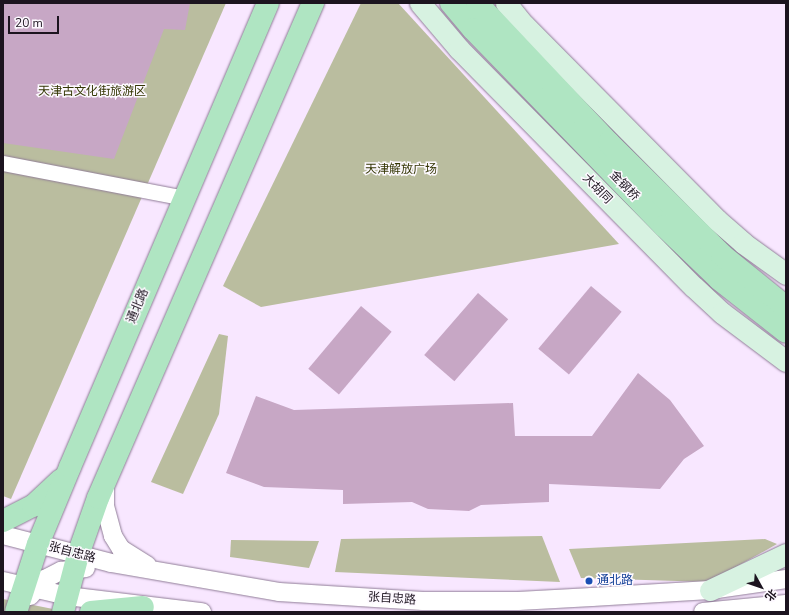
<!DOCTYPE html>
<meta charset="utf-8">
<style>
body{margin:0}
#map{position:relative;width:789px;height:615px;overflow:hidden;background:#f8e7ff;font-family:"Nunito Sans","Noto Sans SC",sans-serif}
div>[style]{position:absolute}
.green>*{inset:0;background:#babd9f}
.building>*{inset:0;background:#c7a7c5;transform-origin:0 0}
.roads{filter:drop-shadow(0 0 1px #907d98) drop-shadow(0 0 1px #907d98)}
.minor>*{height:15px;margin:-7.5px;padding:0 7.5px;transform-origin:7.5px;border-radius:7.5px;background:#fff}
.tertiary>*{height:18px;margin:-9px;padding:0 9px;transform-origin:9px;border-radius:9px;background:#fff}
.secondary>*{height:21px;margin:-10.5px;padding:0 10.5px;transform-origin:10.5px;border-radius:10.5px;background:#d7f2e1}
.primary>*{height:22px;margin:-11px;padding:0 11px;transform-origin:11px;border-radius:11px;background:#afe5c2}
.dots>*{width:11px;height:11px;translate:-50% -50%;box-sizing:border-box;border:2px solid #fdf9ff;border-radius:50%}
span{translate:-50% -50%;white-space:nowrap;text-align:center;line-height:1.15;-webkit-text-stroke:3px #fdf9ff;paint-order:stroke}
.park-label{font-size:12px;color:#343604}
.street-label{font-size:12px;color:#1c141f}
.transit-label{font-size:12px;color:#164399}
.left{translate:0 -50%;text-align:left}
.frame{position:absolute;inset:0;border:4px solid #1c141f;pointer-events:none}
.north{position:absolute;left:741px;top:567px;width:40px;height:40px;-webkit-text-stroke:3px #fdf9ff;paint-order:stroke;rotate:130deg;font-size:11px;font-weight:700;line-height:16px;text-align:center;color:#1c141f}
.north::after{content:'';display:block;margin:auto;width:14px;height:18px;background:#1c141f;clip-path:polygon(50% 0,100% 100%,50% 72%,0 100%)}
.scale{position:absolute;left:8px;top:16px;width:51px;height:18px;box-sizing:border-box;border:2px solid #1c141f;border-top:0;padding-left:5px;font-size:12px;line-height:14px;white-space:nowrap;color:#1c141f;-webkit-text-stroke:3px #fdf9ff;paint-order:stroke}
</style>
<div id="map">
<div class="green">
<i style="clip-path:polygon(3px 3px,226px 3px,11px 499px,3px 496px)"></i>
<i style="clip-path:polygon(361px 3px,398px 3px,619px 244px,261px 307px,223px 286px)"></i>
<i style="clip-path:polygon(219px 334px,228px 336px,219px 414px,183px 494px,151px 482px)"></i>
<i style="clip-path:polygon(542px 536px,560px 582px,335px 572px,341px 539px)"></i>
<i style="clip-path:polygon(765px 539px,777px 544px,709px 582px,581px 578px,569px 549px)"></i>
<i style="clip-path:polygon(231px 540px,319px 541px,309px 568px,230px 557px)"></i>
<i style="clip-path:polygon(3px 599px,68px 612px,3px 612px)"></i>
</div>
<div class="building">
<i style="clip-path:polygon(3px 3px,190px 3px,185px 30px,164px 29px,114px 159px,3px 143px)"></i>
<i style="left:591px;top:286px;width:40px;height:82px;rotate:40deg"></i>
<i style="left:478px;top:293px;width:40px;height:82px;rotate:41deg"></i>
<i style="left:361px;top:306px;width:40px;height:82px;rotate:40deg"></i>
<i style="clip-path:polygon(638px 373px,670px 400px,704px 446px,684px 459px,660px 489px,549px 484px,549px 502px,481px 505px,469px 511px,428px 509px,412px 502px,343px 504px,343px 490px,264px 487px,226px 473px,256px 396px,294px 410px,513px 403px,515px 436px,592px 436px)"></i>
</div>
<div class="roads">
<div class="minor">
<i style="left:3px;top:163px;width:185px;rotate:10.9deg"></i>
</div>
<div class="tertiary">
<i style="left:105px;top:487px;width:19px;rotate:90deg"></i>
<i style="left:105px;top:506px;width:31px;rotate:75deg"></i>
<i style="left:113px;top:536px;width:15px;rotate:58deg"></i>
<i style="left:121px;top:549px;width:31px;rotate:32deg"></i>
<i style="left:3px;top:535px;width:112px;rotate:14.5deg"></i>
<i style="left:111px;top:563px;width:170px;rotate:9.8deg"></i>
<i style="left:279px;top:592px;width:144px;rotate:3.6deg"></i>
<i style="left:423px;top:601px;width:95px"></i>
<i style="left:518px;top:601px;width:74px;rotate:-3.1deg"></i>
<i style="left:592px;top:597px;width:118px;rotate:-3.4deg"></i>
<i style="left:710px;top:590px;width:77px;rotate:-8.2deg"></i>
<i style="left:3px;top:581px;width:66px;rotate:13.2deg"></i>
<i style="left:67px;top:596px;width:136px;rotate:6.8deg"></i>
<i style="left:30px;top:596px;width:23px;rotate:-49deg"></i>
<i style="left:45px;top:579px;width:18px;rotate:-27deg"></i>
<i style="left:61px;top:571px;width:25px;rotate:-7deg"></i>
<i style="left:703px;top:612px;width:83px;rotate:-5.5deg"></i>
</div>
<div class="secondary">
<i style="left:420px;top:3px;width:60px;rotate:49.7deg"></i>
<i style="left:459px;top:49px;width:334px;rotate:45.4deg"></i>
<i style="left:694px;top:287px;width:38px;rotate:43deg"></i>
<i style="left:722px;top:313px;width:80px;rotate:36.9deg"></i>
<i style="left:506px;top:3px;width:28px;rotate:51deg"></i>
<i style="left:524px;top:25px;width:274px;rotate:45.3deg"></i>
<i style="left:717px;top:220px;width:35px;rotate:41deg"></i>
<i style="left:743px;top:243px;width:53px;rotate:35.8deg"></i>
<i style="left:710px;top:590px;width:84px;rotate:-25.3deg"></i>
</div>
<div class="primary">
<i style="left:451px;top:3px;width:34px;rotate:50deg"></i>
<i style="left:473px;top:29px;width:274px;rotate:45.9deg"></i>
<i style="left:664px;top:226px;width:76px;rotate:43.9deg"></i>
<i style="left:719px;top:279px;width:85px;rotate:38.3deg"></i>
<i style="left:477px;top:3px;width:192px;rotate:46.7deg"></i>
<i style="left:609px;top:143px;width:159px;rotate:44.7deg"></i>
<i style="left:722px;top:255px;width:82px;rotate:39.1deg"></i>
<i style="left:3px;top:521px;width:34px;rotate:-27deg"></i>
<i style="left:33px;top:506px;width:38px;rotate:-43deg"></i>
<i style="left:16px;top:612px;width:71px;rotate:-72.1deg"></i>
<i style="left:38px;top:544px;width:83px;rotate:-67.4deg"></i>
<i style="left:70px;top:467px;width:504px;rotate:-66.89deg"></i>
<i style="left:63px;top:612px;width:59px;rotate:-75.3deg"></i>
<i style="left:78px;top:555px;width:60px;rotate:-70.7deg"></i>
<i style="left:98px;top:498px;width:540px;rotate:-66.52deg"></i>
<i style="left:91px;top:612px;width:52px;rotate:-5.5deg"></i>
</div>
</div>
<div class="dots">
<i style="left:589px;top:581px;background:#1a4fb4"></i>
</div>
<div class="park-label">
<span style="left:92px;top:92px">天津古文化街旅游区</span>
<span style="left:401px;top:170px">天津解放广场</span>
</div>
<div class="street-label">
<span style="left:624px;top:186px;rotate:46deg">金钢桥</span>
<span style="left:597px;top:189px;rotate:46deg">大胡同</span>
<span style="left:138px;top:306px;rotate:-67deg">通北路</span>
<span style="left:72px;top:553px;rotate:15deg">张自忠路</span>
<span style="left:392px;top:599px;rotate:4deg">张自忠路</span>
</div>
<div class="transit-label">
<span class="left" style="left:597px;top:581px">通北路</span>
</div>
<div class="frame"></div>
<div class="north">北</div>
<div class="scale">20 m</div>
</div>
